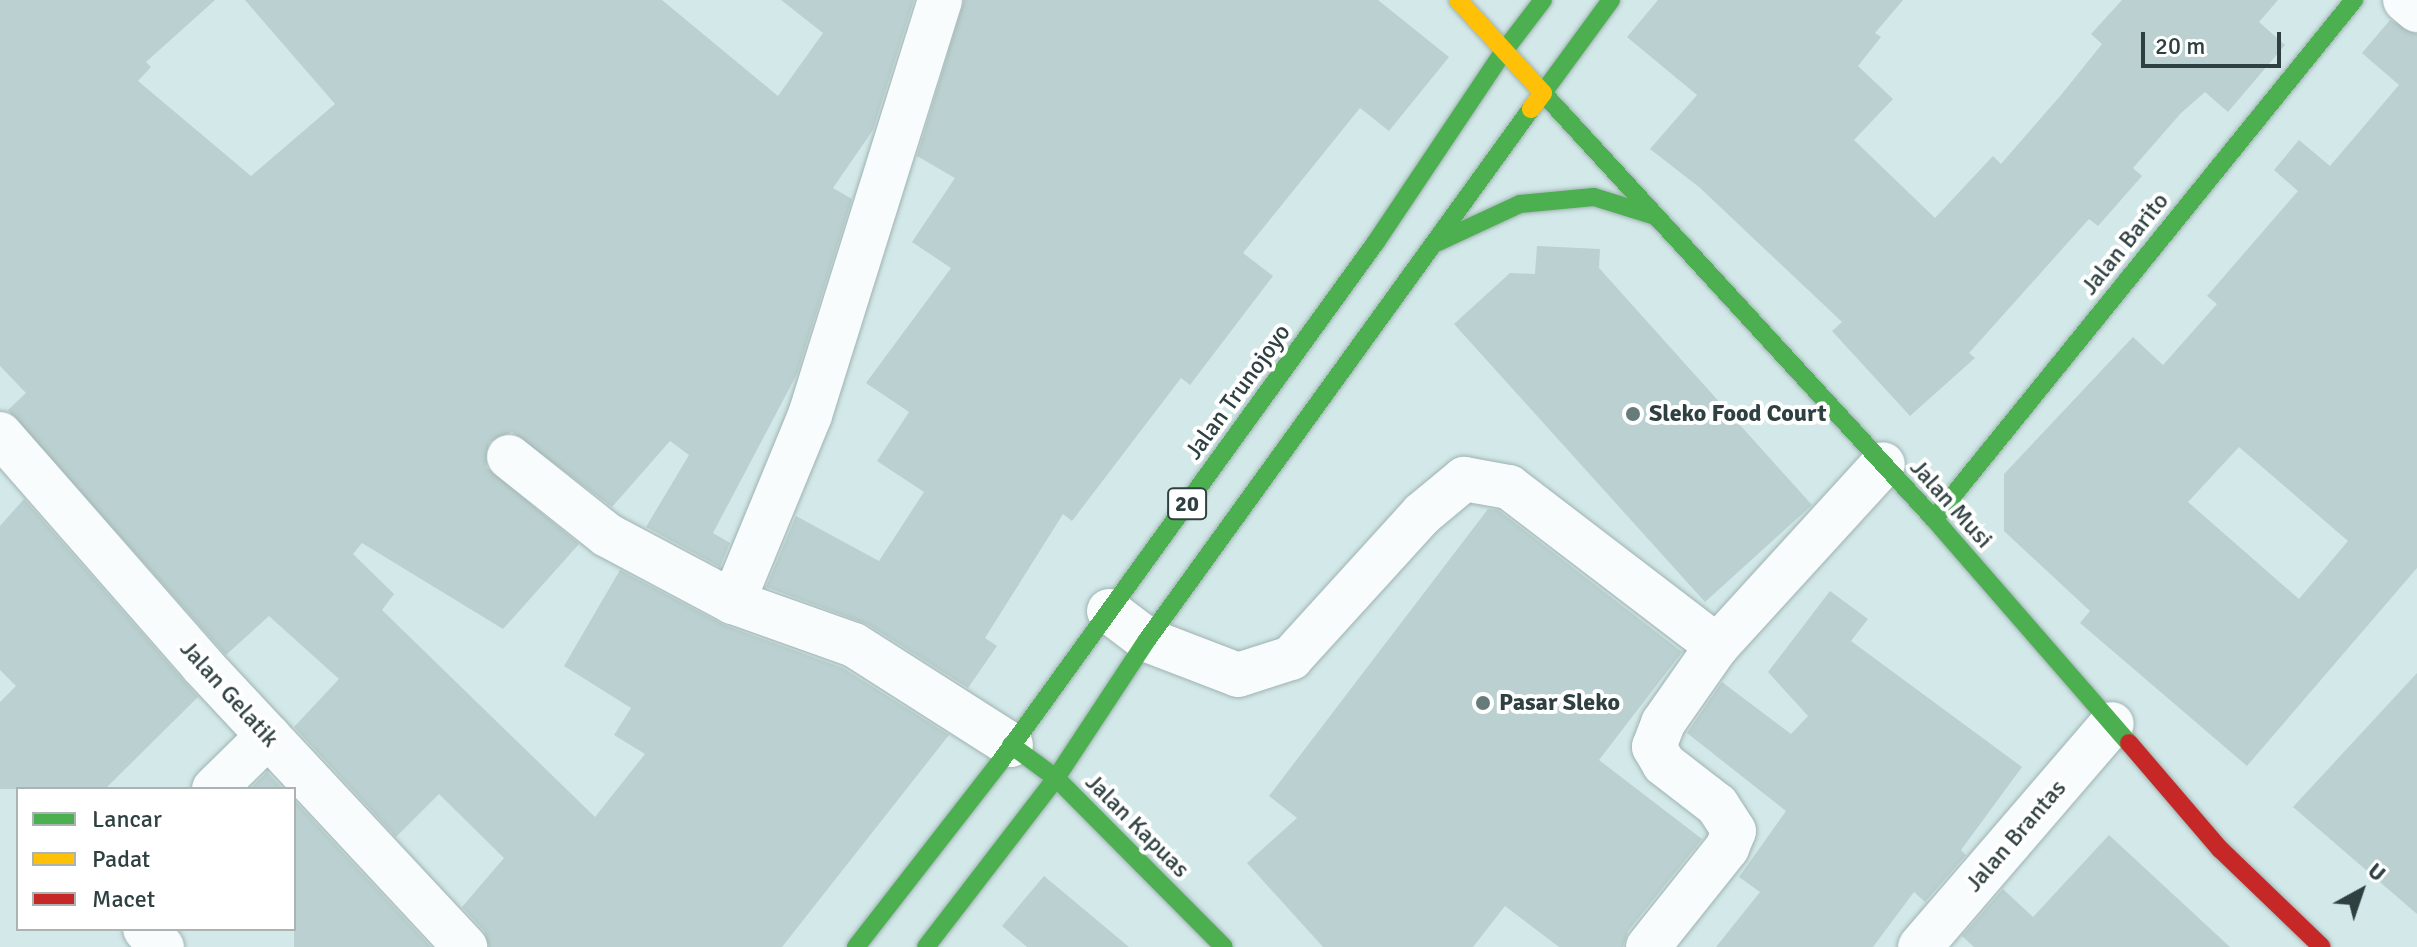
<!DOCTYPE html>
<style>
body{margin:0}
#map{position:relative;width:2417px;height:947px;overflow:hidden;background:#d3e9e9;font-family:Signika,sans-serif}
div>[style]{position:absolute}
.building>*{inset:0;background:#bbd0d0}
.roads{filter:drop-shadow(0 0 2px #a0b2b2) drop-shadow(0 0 2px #a0b2b2)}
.street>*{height:44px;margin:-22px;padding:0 22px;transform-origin:22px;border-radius:22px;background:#f8fcfc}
.fast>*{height:18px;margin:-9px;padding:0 9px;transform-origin:9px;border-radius:9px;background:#4caf50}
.slow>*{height:18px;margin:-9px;padding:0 9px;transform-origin:9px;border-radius:9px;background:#ffc107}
.jam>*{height:18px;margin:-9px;padding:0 9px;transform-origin:9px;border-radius:9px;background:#c62828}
.dots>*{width:22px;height:22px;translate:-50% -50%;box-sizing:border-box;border:4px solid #fff;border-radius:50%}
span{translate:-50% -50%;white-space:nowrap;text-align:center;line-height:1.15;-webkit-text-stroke:8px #fff;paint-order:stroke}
.shield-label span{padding:2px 6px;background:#fff;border:2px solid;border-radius:6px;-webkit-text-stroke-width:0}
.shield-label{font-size:22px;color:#2f4040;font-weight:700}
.street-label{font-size:24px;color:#2f4040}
.poi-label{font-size:24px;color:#2f4040;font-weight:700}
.left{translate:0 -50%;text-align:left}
.legend{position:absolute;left:16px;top:787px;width:280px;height:144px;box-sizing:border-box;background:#fff;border:2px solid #acb3b3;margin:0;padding:10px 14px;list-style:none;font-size:24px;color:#2f4040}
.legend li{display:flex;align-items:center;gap:16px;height:40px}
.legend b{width:40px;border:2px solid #acb3b3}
.north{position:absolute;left:2321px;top:851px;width:80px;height:80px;-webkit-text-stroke:6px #fff;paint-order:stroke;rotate:40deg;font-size:22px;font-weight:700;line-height:32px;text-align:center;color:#2f4040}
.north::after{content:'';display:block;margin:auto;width:28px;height:36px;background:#2f4040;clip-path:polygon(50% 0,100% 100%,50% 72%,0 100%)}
.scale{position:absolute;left:2141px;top:32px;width:140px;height:36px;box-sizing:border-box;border:4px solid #2f4040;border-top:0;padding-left:10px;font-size:24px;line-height:28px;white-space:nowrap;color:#2f4040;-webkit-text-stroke:6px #fff;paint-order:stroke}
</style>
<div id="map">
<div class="building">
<i style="clip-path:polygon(0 0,215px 0,146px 62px,151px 67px,138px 81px,251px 176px,335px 104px,245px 0,662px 0,778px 96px,823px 33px,781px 0,914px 0,873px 130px,833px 188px,852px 199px,797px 374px,713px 533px,730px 543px,720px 567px,646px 527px,689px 455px,670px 441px,612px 507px,512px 432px,489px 442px,486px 467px,579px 544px,503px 629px,362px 543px,353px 554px,394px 594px,382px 610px,595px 817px,645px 754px,614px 735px,631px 708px,564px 666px,620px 570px,724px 625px,843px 668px,949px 735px,782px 947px,489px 947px,484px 931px,462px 907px,504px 858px,439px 794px,396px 837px,294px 727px,339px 679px,269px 616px,226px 655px,8px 410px,26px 393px,0 366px)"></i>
<i style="clip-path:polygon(964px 0,1378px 0,1449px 57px,1389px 131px,1360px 108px,1243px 253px,1273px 276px,1190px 385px,1181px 378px,1072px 521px,1063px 514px,985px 638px,997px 646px,968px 688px,867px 624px,766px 587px,796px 516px,879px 561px,924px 492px,877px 461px,909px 412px,866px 383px,951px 268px,912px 242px,955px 178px,917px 156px)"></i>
<i style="clip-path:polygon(1658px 0,1903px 0,1875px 33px,1881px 37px,1858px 66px,1893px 99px,1854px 140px,1935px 218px,1993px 156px,2001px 164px,2061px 95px,2102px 44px,2091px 34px,2122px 0,2278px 0,2259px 22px,2285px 45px,2228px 112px,2205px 92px,2181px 113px,2133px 168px,2142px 176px,2098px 226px,2089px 219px,1969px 353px,1975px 358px,1910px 416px,1832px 331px,1842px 322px,1699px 187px,1650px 149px,1697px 95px,1627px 37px)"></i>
<i style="clip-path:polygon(evenodd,2390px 20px,2417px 34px,2417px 568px,2247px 766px,2080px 623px,2090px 611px,2004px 531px,2004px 474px,2133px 337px,2163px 365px,2217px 304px,2207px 296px,2298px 191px,2274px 170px,2299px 140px,2330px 166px,2399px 85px,2362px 53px,2390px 20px,2239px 447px,2348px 541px,2299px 599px,2188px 502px,2239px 447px)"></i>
<i style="clip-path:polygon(1537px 246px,1600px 249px,1599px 268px,1812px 505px,1705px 602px,1454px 324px,1510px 273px,1535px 274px)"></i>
<i style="clip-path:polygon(24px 499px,198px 697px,105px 789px,0 789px,0 702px,16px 686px,0 670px,0 526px)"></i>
<i style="clip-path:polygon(1488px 509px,1498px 510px,1682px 652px,1599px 760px,1702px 839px,1628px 931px,1623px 947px,1559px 947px,1505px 906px,1473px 947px,1323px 947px,1247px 863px,1297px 818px,1269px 796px)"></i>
<i style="clip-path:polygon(1830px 591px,1868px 619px,1851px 641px,2022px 767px,1961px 850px,1966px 855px,1925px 902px,1914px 892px,1873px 947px,1716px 947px,1760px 892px,1739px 877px,1786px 811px,1687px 733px,1722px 682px,1791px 734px,1808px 716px,1768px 672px)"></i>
<i style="clip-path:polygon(2417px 673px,2417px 914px,2293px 807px)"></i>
<i style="clip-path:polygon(267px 772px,283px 789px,250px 789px)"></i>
<i style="clip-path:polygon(294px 800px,431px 947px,294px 947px)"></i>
<i style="clip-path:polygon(2109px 835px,2230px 947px,1974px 947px,1962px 936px,2003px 889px,2033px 917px)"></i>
<i style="clip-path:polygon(1044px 876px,1129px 947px,1027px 947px,1002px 926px)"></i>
</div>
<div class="roads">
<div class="street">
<i style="left:2405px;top:0;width:16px;rotate:40deg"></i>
<i style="left:0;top:434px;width:307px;rotate:48.8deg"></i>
<i style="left:202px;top:665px;width:386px;rotate:47deg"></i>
<i style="left:509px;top:457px;width:125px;rotate:38.5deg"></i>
<i style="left:607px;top:535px;width:143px;rotate:28deg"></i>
<i style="left:733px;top:602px;width:128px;rotate:19.6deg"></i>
<i style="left:854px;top:645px;width:186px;rotate:32.5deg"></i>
<i style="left:733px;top:602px;width:202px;rotate:-67.6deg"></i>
<i style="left:810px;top:415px;width:435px;rotate:-72.6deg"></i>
<i style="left:1109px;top:611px;width:48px;rotate:37.3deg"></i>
<i style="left:1147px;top:640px;width:97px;rotate:21deg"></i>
<i style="left:1238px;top:675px;width:56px;rotate:-17.8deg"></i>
<i style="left:1291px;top:658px;width:195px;rotate:-47.7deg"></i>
<i style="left:1422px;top:514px;width:55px;rotate:-39.8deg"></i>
<i style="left:1464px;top:479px;width:46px;rotate:10.1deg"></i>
<i style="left:1509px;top:487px;width:262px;rotate:37.4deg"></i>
<i style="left:214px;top:789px;width:76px;rotate:-44.5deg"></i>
<i style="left:145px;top:929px;width:25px;rotate:47deg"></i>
<i style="left:1648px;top:947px;width:127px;rotate:-51.4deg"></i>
<i style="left:1727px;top:848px;width:18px;rotate:-68deg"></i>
<i style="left:1734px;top:831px;width:31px;rotate:-123deg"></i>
<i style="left:1717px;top:805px;width:67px;rotate:-142.3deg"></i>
<i style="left:1664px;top:764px;width:20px;rotate:-120deg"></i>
<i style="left:1654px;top:747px;width:26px;rotate:-69deg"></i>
<i style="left:1663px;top:723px;width:94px;rotate:-55deg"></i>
<i style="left:1717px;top:646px;width:246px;rotate:-47.6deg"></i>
<i style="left:1920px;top:947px;width:294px;rotate:-49.3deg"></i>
</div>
<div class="fast">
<i style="left:1611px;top:0;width:115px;rotate:126.2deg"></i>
<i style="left:1543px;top:93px;width:578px;rotate:47.45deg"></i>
<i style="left:1934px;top:519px;width:297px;rotate:49deg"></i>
<i style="left:1504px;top:51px;width:64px;rotate:-52.6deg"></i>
<i style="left:1438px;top:242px;width:90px;rotate:-24.9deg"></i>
<i style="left:1520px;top:204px;width:74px;rotate:-5.4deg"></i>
<i style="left:1594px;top:197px;width:64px;rotate:17.3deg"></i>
<i style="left:1934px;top:519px;width:668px;rotate:-51.02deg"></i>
<i style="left:1011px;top:745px;width:56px;rotate:36.3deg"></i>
<i style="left:1056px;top:778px;width:238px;rotate:45.2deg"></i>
<i style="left:856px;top:947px;width:234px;rotate:-52.1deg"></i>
<i style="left:1000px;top:762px;width:642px;rotate:-54.13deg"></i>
<i style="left:1376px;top:242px;width:230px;rotate:-56.2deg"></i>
<i style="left:926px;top:947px;width:213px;rotate:-52.4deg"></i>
<i style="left:1056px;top:778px;width:165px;rotate:-56.6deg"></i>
<i style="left:1147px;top:640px;width:655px;rotate:-54.13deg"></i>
</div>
<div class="slow">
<i style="left:1458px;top:0;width:126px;rotate:47.6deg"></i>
<i style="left:1543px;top:93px;width:20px;rotate:127deg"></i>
</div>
<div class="jam">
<i style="left:2129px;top:743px;width:140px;rotate:49.4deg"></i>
<i style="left:2220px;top:849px;width:141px;rotate:43.9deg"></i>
</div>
</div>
<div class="dots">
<i style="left:1633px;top:414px;background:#687b7b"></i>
<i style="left:1483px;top:703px;background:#687b7b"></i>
</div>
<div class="shield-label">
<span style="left:1187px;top:504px">20</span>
</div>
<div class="street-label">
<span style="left:2125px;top:244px;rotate:-51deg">Jalan Barito</span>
<span style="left:1238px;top:392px;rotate:-54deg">Jalan Trunojoyo</span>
<span style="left:1951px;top:504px;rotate:48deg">Jalan Musi</span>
<span style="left:229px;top:694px;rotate:48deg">Jalan Gelatik</span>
<span style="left:1137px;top:826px;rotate:45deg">Jalan Kapuas</span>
<span style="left:2016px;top:836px;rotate:-49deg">Jalan Brantas</span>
</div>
<div class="poi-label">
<span class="left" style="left:1649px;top:414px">Sleko Food Court</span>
<span class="left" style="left:1499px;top:703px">Pasar Sleko</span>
</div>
<ul class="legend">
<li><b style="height:10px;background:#4caf50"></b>Lancar</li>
<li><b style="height:10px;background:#ffc107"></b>Padat</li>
<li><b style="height:10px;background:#c62828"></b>Macet</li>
</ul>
<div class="north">U</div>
<div class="scale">20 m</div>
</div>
